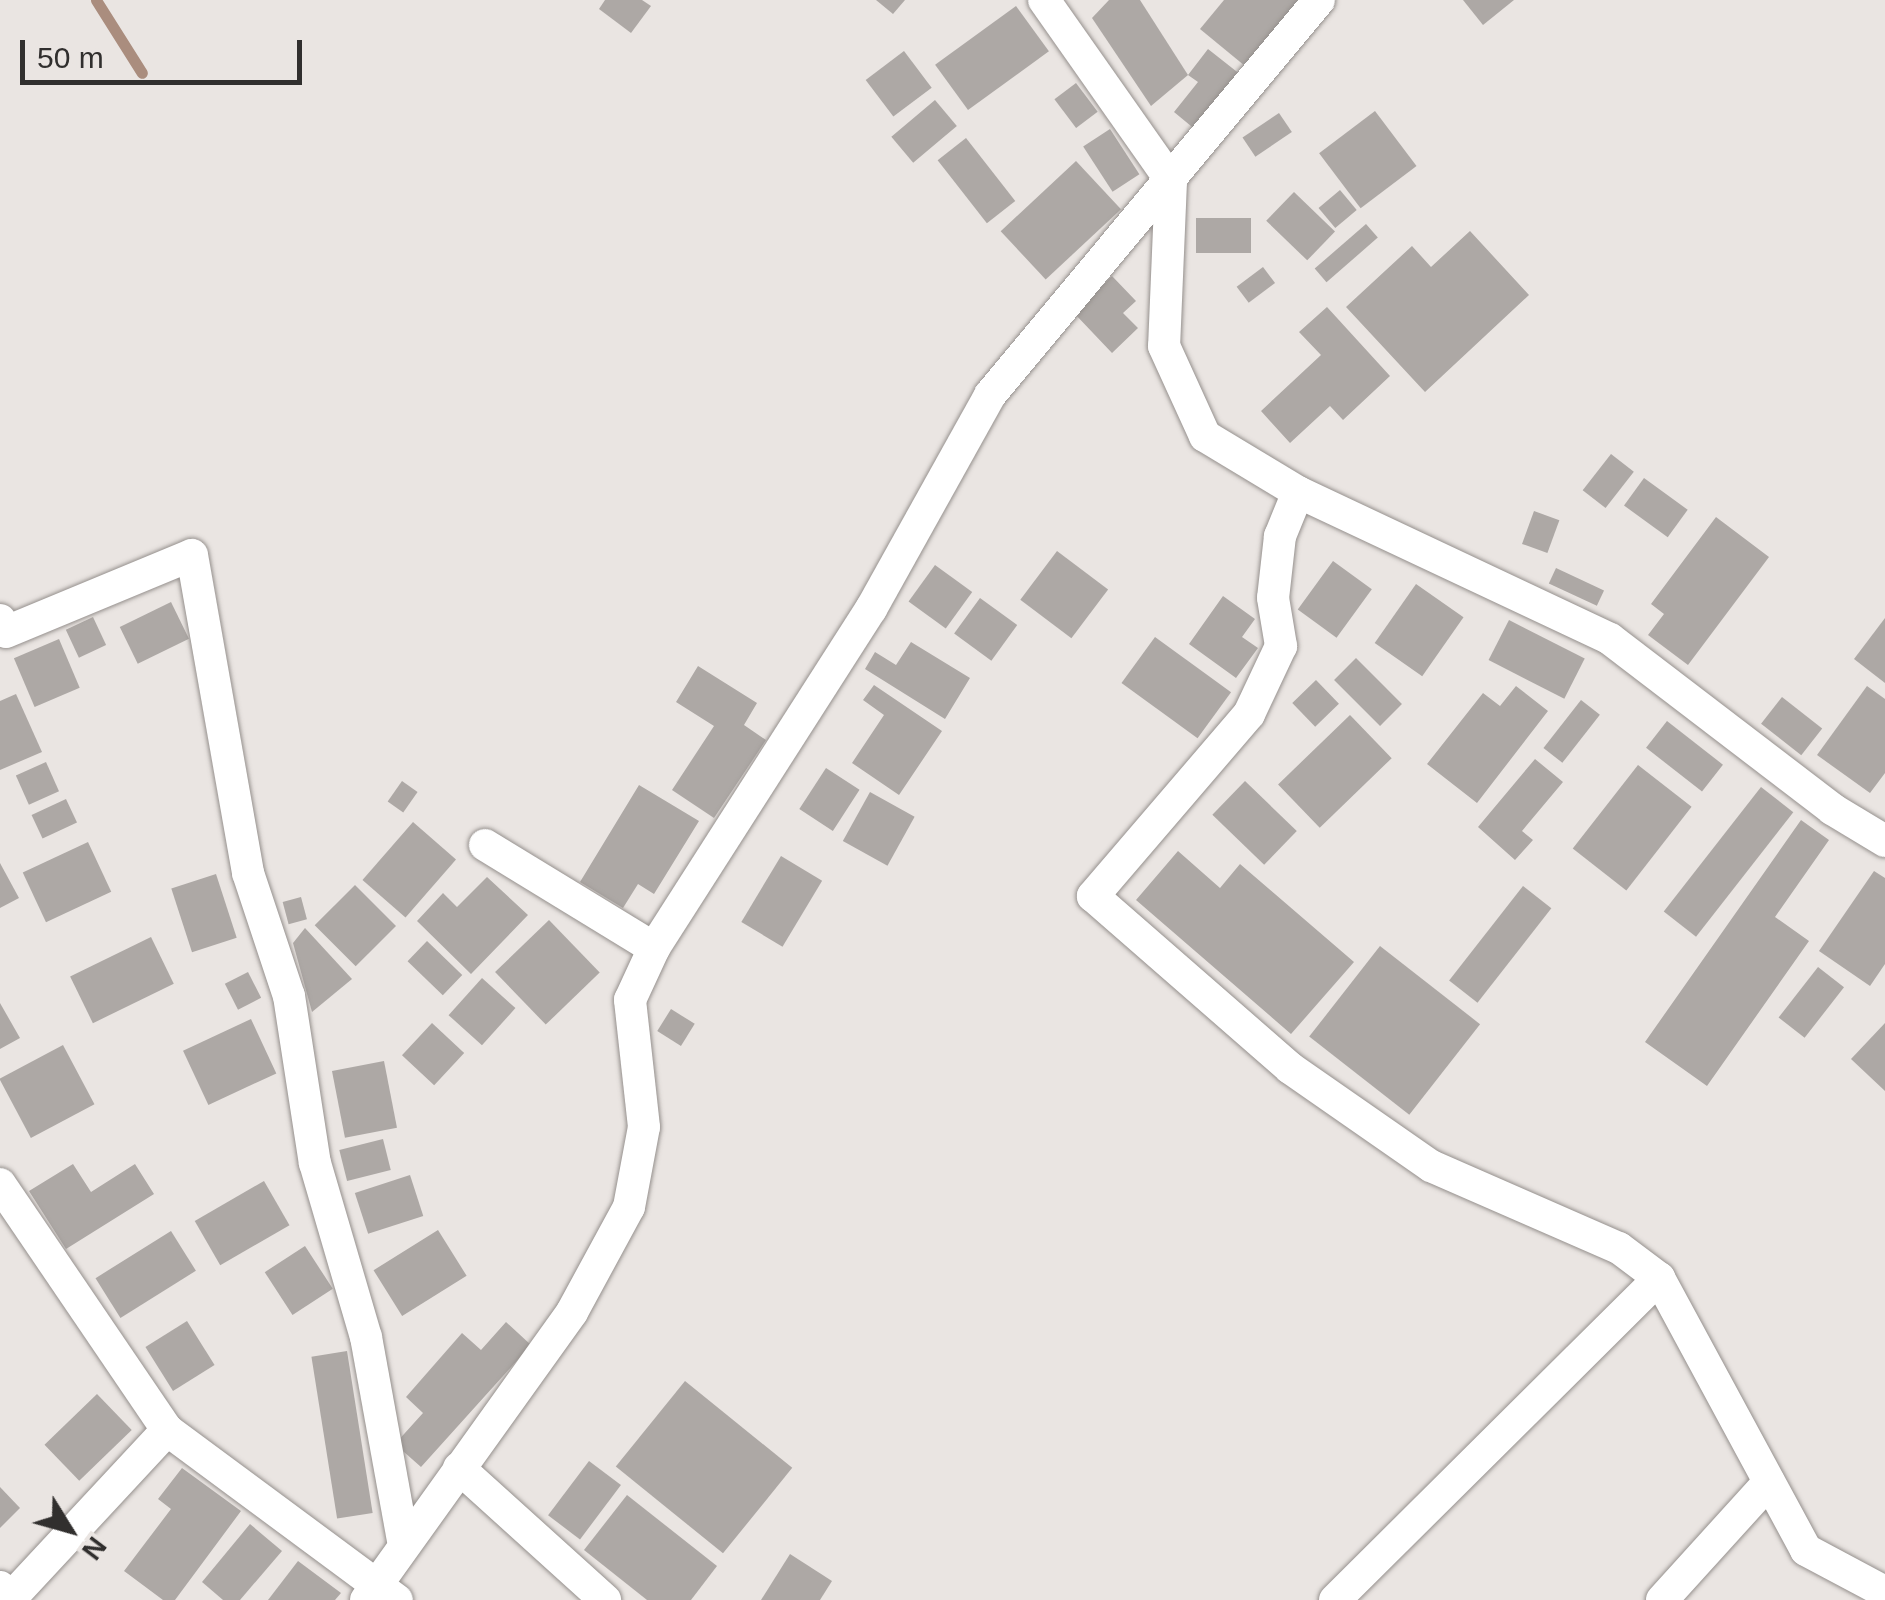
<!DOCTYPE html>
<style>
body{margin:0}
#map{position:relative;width:1885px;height:1600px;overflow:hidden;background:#eae5e2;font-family:Helvetica,sans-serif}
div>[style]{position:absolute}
.stream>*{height:11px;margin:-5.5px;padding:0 5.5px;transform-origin:5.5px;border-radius:5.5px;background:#aa8d7e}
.building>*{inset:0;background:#ada8a5;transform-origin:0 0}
.roads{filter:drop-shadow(0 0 2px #95908d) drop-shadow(0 0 2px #95908d)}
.street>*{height:32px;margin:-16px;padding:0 16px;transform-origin:16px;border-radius:16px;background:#fff}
span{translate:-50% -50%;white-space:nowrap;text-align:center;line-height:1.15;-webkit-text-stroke:8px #eae5e2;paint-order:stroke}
.north{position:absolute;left:20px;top:1480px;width:100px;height:100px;-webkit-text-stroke:8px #eae5e2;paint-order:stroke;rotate:127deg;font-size:28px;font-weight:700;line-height:40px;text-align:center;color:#312f2e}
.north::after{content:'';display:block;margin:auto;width:35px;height:45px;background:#312f2e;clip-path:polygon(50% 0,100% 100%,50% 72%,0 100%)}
.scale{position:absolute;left:20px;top:40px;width:282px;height:45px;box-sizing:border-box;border:5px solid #312f2e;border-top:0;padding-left:12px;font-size:30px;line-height:35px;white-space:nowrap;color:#312f2e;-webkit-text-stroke:8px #eae5e2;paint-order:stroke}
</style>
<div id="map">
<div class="stream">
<i style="left:96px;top:0;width:86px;rotate:57.8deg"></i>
</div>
<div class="building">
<i style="clip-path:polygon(605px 0,642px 0,651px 6px,631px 33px,599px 9px)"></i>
<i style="clip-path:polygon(876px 0,905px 0,893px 14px)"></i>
<i style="clip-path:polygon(1109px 0,1140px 0,1188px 75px,1151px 106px,1092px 18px)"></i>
<i style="clip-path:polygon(1224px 0,1300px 0,1245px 66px,1200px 29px)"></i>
<i style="clip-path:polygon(1463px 0,1514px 0,1483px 25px)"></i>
<i style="left:1016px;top:6px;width:56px;height:100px;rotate:54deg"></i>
<i style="clip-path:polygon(1208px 49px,1241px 75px,1197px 131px,1174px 112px,1198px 82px,1188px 75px)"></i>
<i style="left:904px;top:51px;width:46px;height:48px;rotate:53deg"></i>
<i style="left:1076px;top:83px;width:36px;height:27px;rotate:53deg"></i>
<i style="left:935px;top:100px;width:34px;height:57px;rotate:50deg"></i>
<i style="left:1375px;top:111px;width:69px;height:70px;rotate:53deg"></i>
<i style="left:1279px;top:113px;width:23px;height:44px;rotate:56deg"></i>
<i style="left:1110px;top:129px;width:54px;height:32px;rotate:57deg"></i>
<i style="left:966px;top:138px;width:80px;height:36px;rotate:52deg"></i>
<i style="left:1076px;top:161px;width:66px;height:103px;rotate:47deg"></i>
<i style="left:1340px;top:190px;width:26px;height:28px;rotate:50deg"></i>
<i style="left:1294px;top:192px;width:57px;height:40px;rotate:44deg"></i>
<i style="left:1196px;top:218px;width:55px;height:35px"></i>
<i style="left:1366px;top:224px;width:18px;height:68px;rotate:49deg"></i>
<i style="clip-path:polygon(1470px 231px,1529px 295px,1425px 392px,1346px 307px,1412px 246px,1431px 267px)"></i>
<i style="left:1263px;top:267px;width:20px;height:33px;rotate:53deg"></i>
<i style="clip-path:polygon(1112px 276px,1136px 301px,1123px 313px,1138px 328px,1112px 353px,1074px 313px)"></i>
<i style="clip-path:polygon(1327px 307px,1390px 376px,1343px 420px,1330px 406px,1290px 443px,1261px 411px,1321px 355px,1299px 332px)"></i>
<i style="left:1611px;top:454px;width:29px;height:46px;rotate:38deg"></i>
<i style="left:1644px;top:478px;width:54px;height:34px;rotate:36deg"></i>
<i style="left:1534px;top:511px;width:27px;height:35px;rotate:20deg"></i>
<i style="clip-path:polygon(1716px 517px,1769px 557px,1688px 665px,1648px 635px,1664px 614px,1651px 604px)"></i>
<i style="left:1057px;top:551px;width:64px;height:61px;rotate:37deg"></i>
<i style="left:1333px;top:561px;width:48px;height:60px;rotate:36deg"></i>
<i style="left:935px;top:565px;width:46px;height:45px;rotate:36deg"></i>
<i style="left:1556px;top:568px;width:53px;height:17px;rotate:25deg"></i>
<i style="left:1416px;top:584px;width:58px;height:72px;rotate:35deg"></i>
<i style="clip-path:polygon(1223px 596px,1255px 619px,1242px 637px,1258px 648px,1236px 678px,1189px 644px)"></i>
<i style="left:980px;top:598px;width:46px;height:44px;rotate:36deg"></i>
<i style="left:171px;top:602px;width:41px;height:57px;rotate:64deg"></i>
<i style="left:93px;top:617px;width:31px;height:30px;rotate:65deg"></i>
<i style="clip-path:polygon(1885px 618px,1885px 683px,1854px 659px)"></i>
<i style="left:1509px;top:620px;width:85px;height:45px;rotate:27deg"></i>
<i style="left:1155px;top:637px;width:94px;height:57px;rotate:36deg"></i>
<i style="left:59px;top:639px;width:53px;height:49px;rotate:67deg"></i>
<i style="clip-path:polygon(911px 642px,970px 678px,945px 719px,865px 669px,875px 652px,896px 665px)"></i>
<i style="left:1356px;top:658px;width:65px;height:31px;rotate:45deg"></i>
<i style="clip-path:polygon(698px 666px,757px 703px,744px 725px,766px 740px,714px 818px,672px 790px,714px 726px,676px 702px)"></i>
<i style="left:1316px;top:680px;width:33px;height:33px;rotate:46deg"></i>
<i style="clip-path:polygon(874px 685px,942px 731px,899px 795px,852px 763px,884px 715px,863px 700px)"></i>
<i style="clip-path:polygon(1516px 686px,1548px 711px,1477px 803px,1427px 764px,1483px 693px,1500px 706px)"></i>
<i style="clip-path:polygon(1867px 686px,1885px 699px,1885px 773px,1870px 793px,1817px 755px)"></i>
<i style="clip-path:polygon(16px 694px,42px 752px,0 770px,0 701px)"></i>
<i style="left:1782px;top:697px;width:51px;height:34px;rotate:38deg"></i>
<i style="left:1581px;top:700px;width:24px;height:61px;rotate:38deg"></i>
<i style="left:1350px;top:715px;width:60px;height:100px;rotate:46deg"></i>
<i style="left:1667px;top:721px;width:71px;height:34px;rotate:38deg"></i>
<i style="clip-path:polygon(1535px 759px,1563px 782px,1522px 831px,1533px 840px,1515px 860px,1478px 827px)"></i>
<i style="left:46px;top:762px;width:32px;height:33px;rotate:66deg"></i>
<i style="left:1638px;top:765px;width:68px;height:106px;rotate:38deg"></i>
<i style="left:826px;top:768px;width:40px;height:49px;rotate:33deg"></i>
<i style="left:402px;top:781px;width:19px;height:25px;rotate:35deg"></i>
<i style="left:1245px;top:781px;width:72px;height:47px;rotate:44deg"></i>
<i style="clip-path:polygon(639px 785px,699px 821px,654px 894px,638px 884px,623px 908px,580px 882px)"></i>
<i style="left:1761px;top:787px;width:41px;height:158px;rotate:38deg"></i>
<i style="left:870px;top:792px;width:51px;height:56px;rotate:29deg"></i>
<i style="left:66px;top:799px;width:26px;height:38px;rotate:65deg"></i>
<i style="clip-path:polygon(1801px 820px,1829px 840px,1775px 917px,1809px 941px,1707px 1086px,1645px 1042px)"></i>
<i style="left:413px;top:822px;width:57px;height:77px;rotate:41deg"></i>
<i style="left:88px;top:842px;width:55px;height:72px;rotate:65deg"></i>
<i style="clip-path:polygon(1178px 851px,1220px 888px,1240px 864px,1354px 962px,1291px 1034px,1136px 900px)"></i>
<i style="left:781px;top:856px;width:48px;height:77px;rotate:31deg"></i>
<i style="clip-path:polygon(0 863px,19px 898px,0 908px)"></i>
<i style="clip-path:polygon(1874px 871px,1885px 878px,1885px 964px,1870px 986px,1819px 951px)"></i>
<i style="left:216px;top:874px;width:67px;height:47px;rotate:72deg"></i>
<i style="clip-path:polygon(487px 877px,528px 915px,471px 974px,417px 921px,443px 893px,457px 907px)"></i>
<i style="left:355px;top:885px;width:58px;height:57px;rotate:45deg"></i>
<i style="left:1523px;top:886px;width:36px;height:120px;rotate:38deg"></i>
<i style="left:301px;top:897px;width:23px;height:19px;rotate:75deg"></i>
<i style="left:549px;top:920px;width:73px;height:75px;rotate:46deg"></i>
<i style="clip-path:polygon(305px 928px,352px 979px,312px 1012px,293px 943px)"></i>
<i style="left:151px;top:937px;width:52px;height:90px;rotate:64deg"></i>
<i style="left:427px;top:941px;width:49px;height:28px;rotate:44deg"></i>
<i style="left:1380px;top:946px;width:127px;height:115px;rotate:38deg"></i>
<i style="left:1818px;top:967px;width:33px;height:64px;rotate:38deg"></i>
<i style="left:248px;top:972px;width:29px;height:26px;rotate:63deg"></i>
<i style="left:482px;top:978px;width:45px;height:50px;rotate:42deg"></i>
<i style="clip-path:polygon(0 1003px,20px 1038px,0 1049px)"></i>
<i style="left:671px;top:1009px;width:28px;height:26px;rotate:32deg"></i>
<i style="left:251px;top:1019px;width:60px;height:75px;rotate:65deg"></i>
<i style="left:432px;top:1023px;width:44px;height:44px;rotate:43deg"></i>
<i style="clip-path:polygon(1885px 1023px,1885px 1091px,1851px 1059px)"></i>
<i style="left:63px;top:1045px;width:67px;height:72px;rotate:62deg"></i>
<i style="left:384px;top:1061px;width:68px;height:53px;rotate:79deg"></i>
<i style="left:383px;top:1139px;width:32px;height:45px;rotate:76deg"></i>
<i style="clip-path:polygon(73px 1164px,91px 1192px,135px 1164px,154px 1194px,66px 1249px,29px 1191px)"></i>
<i style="left:410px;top:1175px;width:43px;height:58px;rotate:72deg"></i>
<i style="left:264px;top:1181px;width:51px;height:80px;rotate:60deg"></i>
<i style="left:438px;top:1230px;width:54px;height:76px;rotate:58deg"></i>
<i style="left:171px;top:1231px;width:47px;height:89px;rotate:58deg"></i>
<i style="left:305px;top:1246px;width:51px;height:48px;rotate:57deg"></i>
<i style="left:187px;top:1321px;width:52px;height:49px;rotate:58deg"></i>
<i style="clip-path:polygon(506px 1322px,531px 1345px,421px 1467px,395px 1444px,423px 1413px,406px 1397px,462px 1333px,481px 1350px)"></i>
<i style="left:347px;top:1351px;width:164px;height:36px;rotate:81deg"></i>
<i style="left:685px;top:1381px;width:138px;height:110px;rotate:39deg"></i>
<i style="left:97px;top:1394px;width:50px;height:73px;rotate:46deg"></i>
<i style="left:589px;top:1461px;width:40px;height:68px;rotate:37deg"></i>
<i style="clip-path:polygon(182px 1468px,241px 1511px,175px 1600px,163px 1600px,124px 1571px,171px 1509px,158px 1499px)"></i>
<i style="clip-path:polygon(0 1487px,20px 1508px,0 1528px)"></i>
<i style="clip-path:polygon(627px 1495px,717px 1566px,691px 1600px,647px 1600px,584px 1550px)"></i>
<i style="clip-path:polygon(250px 1524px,282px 1551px,240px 1600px,223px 1600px,202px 1582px)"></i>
<i style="clip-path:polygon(790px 1554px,832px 1581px,820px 1600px,761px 1600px)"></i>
<i style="clip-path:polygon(298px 1561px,341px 1593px,335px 1600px,268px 1600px)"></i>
</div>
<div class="roads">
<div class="street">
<i style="left:1044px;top:0;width:221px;rotate:54.9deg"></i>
<i style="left:1171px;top:181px;width:165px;rotate:92.4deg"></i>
<i style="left:1164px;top:346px;width:99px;rotate:65.5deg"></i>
<i style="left:1205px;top:436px;width:109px;rotate:31.1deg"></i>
<i style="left:1298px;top:492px;width:345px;rotate:25.2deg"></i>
<i style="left:1610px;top:639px;width:280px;rotate:37.4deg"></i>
<i style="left:1832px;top:809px;width:62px;rotate:31.1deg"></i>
<i style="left:1298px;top:492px;width:48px;rotate:112.2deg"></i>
<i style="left:1280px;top:536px;width:62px;rotate:96.4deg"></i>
<i style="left:1273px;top:598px;width:49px;rotate:80.5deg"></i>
<i style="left:1281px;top:646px;width:75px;rotate:115.2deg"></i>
<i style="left:1249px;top:714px;width:240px;rotate:130.6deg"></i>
<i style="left:1093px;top:896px;width:262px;rotate:41.1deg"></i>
<i style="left:1290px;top:1068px;width:172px;rotate:34.8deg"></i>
<i style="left:1431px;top:1166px;width:205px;rotate:23.6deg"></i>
<i style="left:1619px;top:1248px;width:50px;rotate:36.9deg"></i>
<i style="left:1659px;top:1278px;width:309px;rotate:61.6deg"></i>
<i style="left:1806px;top:1550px;width:89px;rotate:28deg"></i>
<i style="left:0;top:620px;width:13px;rotate:63deg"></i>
<i style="left:6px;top:632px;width:201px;rotate:-22.5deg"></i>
<i style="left:192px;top:555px;width:323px;rotate:80deg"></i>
<i style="left:248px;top:873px;width:130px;rotate:71.6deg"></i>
<i style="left:289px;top:996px;width:169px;rotate:81.2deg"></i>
<i style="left:315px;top:1163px;width:181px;rotate:73.7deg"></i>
<i style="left:366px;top:1337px;width:206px;rotate:79.7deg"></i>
<i style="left:485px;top:845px;width:198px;rotate:31.4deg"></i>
<i style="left:0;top:1184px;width:297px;rotate:55.8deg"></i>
<i style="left:167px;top:1430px;width:286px;rotate:36.5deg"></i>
<i style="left:459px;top:1468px;width:197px;rotate:42.1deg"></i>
<i style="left:0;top:1587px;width:16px;rotate:50deg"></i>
<i style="left:10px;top:1599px;width:231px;rotate:-47.1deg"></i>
<i style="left:366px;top:1600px;width:354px;rotate:-54.4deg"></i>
<i style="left:572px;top:1312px;width:119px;rotate:-61.5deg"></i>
<i style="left:629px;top:1207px;width:81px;rotate:-79.4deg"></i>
<i style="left:644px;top:1127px;width:128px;rotate:-96.3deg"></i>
<i style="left:630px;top:1000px;width:57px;rotate:-65.2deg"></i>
<i style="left:654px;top:948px;width:403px;rotate:-57.4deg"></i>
<i style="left:871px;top:609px;width:245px;rotate:-60.9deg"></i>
<i style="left:990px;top:395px;width:514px;rotate:-50.21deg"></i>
<i style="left:1335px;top:1600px;width:457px;rotate:-44.8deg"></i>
<i style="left:1662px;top:1600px;width:159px;rotate:-47.8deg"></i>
</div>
</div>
<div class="north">N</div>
<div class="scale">50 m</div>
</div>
